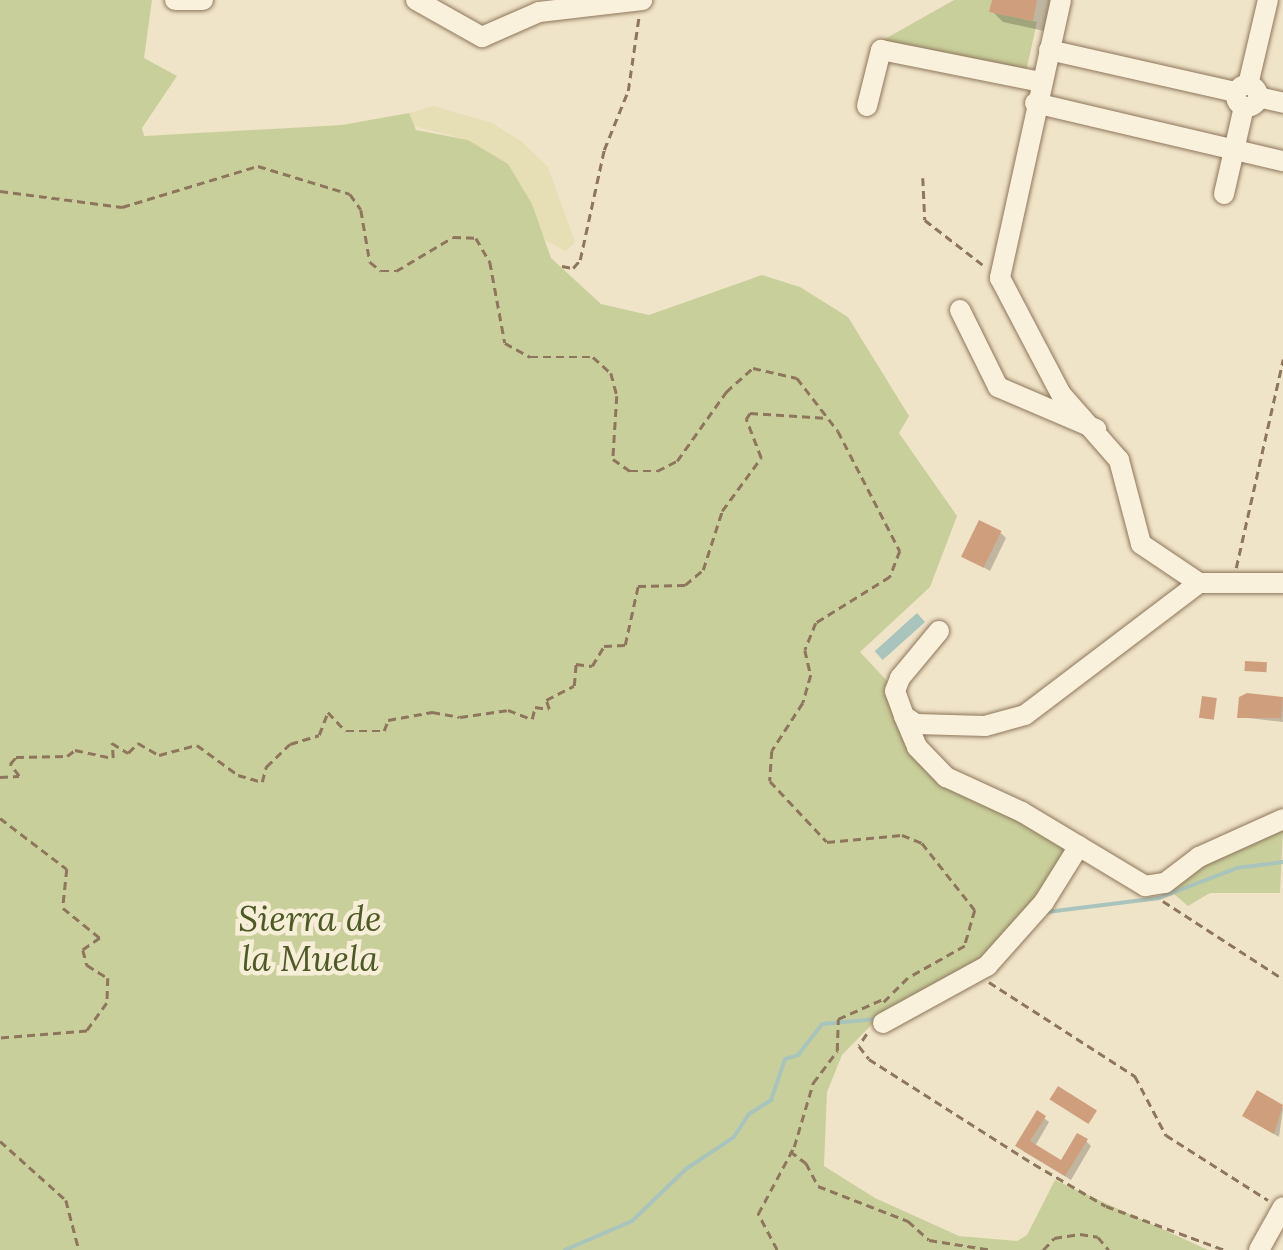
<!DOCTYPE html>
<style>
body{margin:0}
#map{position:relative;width:1283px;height:1250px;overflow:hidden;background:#f0e4c8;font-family:Lora,serif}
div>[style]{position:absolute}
.farmland>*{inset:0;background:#e6deb5}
.green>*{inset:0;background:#c9cf9b}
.water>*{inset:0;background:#a9c4bc;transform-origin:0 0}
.shadow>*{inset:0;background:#0003}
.stream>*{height:4px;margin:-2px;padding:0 2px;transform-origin:2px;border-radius:2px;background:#a9c4bc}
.building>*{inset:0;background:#cf9f7d;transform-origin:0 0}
.path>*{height:2.5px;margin-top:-1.25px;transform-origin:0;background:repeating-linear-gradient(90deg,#8d765c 0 8px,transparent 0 13px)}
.roads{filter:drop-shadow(0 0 2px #8d765c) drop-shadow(0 0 2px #8d765c)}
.minor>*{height:20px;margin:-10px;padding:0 10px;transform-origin:10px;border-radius:10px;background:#faf1dc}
.minor>.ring{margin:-10px;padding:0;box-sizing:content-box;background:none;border:20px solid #faf1dc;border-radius:50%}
span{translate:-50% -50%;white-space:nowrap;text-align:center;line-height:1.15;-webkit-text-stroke:9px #f7eed8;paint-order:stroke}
.park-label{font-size:35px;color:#4d5a26;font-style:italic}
</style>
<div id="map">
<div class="farmland">
<i style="clip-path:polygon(434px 106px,492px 123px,522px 142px,548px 167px,575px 242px,566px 251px,542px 239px,532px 204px,468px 140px,409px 125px,409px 113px)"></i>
</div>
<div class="green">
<i style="clip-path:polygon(0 0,152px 0,144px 58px,177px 76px,142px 128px,144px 136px,342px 125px,409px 113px,416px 130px,468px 140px,508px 164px,532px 204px,551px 258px,601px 304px,649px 315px,762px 275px,800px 287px,848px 317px,909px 416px,899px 433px,957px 516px,930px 587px,860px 652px,889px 683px,914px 748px,1064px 846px,1064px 859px,1030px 907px,981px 958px,878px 1018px,842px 1055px,827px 1092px,824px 1166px,875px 1198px,959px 1236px,1017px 1241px,1027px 1235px,1055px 1180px,1208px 1250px,0 1250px)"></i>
<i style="clip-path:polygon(954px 0,992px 0,990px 12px,1037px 22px,1025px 76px,876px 44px)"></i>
<i style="clip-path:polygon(1283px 829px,1280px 893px,1210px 893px,1188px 906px,1167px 888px,1183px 872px)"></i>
</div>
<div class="water">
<i style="left:917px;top:613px;width:12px;height:57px;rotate:48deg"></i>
</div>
<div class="shadow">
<i style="clip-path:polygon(994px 0,1050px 0,1044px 31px,1003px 22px,992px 11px)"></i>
<i style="clip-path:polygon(1001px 533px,1006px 538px,990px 571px,965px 557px)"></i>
<i style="clip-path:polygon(1283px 701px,1283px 722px,1239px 717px,1282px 700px)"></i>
<i style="clip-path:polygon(1258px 1093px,1283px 1108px,1279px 1137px,1250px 1120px)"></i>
<i style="clip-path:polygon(1044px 1118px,1049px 1122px,1035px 1146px,1062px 1163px,1086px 1141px,1091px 1146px,1071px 1180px,1023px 1151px)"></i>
</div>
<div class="stream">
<i style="left:1047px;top:912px;width:113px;rotate:-7.1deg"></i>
<i style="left:1159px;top:898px;width:84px;rotate:-21deg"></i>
<i style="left:1237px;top:868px;width:46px;rotate:-7.4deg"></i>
<i style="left:565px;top:1250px;width:73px;rotate:-23.4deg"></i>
<i style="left:632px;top:1221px;width:75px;rotate:-43.9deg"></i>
<i style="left:686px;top:1169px;width:58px;rotate:-33.7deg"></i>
<i style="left:734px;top:1137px;width:27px;rotate:-57deg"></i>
<i style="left:749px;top:1114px;width:26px;rotate:-32deg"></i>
<i style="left:771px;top:1100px;width:43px;rotate:-71.1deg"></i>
<i style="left:785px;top:1059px;width:14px;rotate:-17deg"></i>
<i style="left:798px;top:1055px;width:39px;rotate:-52deg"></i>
<i style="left:822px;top:1024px;width:54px;rotate:-5.3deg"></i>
</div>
<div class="building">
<i style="clip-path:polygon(992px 0,1037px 0,1033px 21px,989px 12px)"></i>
<i style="left:979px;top:520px;width:25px;height:41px;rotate:26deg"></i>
<i style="left:1245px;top:661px;width:22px;height:10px;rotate:3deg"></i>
<i style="clip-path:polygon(1247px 693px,1283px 697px,1281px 718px,1237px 718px,1239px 697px)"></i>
<i style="left:1202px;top:696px;width:15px;height:22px;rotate:8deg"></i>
<i style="left:1058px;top:1086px;width:46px;height:16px;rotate:32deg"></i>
<i style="clip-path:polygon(1257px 1090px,1283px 1105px,1274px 1134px,1242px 1116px)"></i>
<i style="clip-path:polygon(1037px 1110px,1046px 1116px,1030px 1141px,1061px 1160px,1077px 1133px,1088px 1139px,1065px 1176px,1015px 1146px)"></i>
</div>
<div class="path">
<i style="left:923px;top:178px;width:42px;rotate:87.3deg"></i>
<i style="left:925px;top:220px;width:73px;rotate:37.8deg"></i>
<i style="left:0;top:191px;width:123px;rotate:7.5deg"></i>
<i style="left:122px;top:207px;width:142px;rotate:-16.8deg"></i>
<i style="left:258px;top:166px;width:96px;rotate:16.9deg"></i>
<i style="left:350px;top:194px;width:19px;rotate:55deg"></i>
<i style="left:361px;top:210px;width:53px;rotate:80.2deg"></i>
<i style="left:370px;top:262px;width:14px;rotate:39deg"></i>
<i style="left:381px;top:271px;width:15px"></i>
<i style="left:396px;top:271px;width:66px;rotate:-30.8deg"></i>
<i style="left:453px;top:237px;width:23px;rotate:2deg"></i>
<i style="left:476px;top:238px;width:28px;rotate:60deg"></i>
<i style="left:490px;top:262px;width:82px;rotate:79.5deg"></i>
<i style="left:505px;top:343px;width:29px;rotate:29deg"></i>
<i style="left:530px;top:357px;width:63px"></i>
<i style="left:593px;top:357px;width:24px;rotate:42deg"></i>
<i style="left:611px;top:373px;width:24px;rotate:75deg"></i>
<i style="left:617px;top:396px;width:63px;rotate:93.6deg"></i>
<i style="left:613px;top:459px;width:21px;rotate:35deg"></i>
<i style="left:630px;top:471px;width:27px"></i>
<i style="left:657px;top:471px;width:22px;rotate:-27deg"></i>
<i style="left:677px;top:461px;width:85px;rotate:-54.6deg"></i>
<i style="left:726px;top:392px;width:36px;rotate:-42deg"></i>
<i style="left:753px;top:368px;width:45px;rotate:12.8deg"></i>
<i style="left:797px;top:378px;width:67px;rotate:52.3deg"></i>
<i style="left:838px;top:431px;width:135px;rotate:62.7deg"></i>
<i style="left:900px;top:551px;width:28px;rotate:111deg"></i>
<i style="left:890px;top:577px;width:87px;rotate:148.1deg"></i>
<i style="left:816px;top:623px;width:29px;rotate:112deg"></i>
<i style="left:805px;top:650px;width:26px;rotate:77deg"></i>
<i style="left:811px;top:675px;width:29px;rotate:106deg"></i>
<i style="left:803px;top:703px;width:57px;rotate:122.9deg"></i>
<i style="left:772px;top:751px;width:30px;rotate:94deg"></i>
<i style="left:770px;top:781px;width:83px;rotate:46.9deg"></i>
<i style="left:827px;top:842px;width:75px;rotate:-5.3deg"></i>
<i style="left:902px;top:835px;width:22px;rotate:22deg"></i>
<i style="left:922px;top:843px;width:85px;rotate:51.7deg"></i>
<i style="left:975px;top:910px;width:37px;rotate:106deg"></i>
<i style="left:965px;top:946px;width:65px;rotate:150.7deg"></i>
<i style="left:908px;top:978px;width:38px;rotate:135deg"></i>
<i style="left:562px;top:266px;width:11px;rotate:10deg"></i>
<i style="left:573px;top:268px;width:11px;rotate:-49deg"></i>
<i style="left:580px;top:260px;width:113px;rotate:-77.7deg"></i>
<i style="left:604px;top:150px;width:64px;rotate:-67.9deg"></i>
<i style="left:628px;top:91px;width:76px;rotate:-81.7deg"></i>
<i style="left:1236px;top:568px;width:214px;rotate:-77.3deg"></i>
<i style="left:0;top:777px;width:19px;rotate:-3deg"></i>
<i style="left:19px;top:776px;width:15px;rotate:-127deg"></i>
<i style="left:10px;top:764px;width:9px;rotate:-49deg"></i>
<i style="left:16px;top:757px;width:51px;rotate:-1.1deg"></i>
<i style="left:67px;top:756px;width:10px;rotate:-37deg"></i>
<i style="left:75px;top:750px;width:39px;rotate:12deg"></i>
<i style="left:113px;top:758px;width:15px;rotate:-94deg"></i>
<i style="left:112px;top:743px;width:19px;rotate:32deg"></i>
<i style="left:128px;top:753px;width:14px;rotate:-45deg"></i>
<i style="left:138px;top:743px;width:24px;rotate:30deg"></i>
<i style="left:159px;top:755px;width:39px;rotate:-15deg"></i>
<i style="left:197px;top:745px;width:51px;rotate:36.2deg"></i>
<i style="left:238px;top:775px;width:25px;rotate:16deg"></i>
<i style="left:262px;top:782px;width:16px;rotate:-75deg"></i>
<i style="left:266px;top:767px;width:33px;rotate:-44deg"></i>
<i style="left:290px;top:744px;width:30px;rotate:-17deg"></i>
<i style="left:319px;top:735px;width:25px;rotate:-69deg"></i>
<i style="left:328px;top:712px;width:26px;rotate:47deg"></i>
<i style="left:346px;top:731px;width:38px"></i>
<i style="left:384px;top:731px;width:12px;rotate:-70deg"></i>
<i style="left:388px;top:720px;width:45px;rotate:-10.3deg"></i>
<i style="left:432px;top:712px;width:28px;rotate:10deg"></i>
<i style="left:460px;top:717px;width:49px;rotate:-8.3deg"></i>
<i style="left:508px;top:710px;width:26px;rotate:21deg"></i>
<i style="left:532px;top:719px;width:12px;rotate:-76deg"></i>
<i style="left:535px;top:707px;width:14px;rotate:8deg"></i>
<i style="left:549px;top:709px;width:9px;rotate:-108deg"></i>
<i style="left:546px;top:700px;width:31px;rotate:-27deg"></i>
<i style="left:574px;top:686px;width:22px;rotate:-85deg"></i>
<i style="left:576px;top:664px;width:16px;rotate:7deg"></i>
<i style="left:592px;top:666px;width:23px;rotate:-59deg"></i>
<i style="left:604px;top:646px;width:21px;rotate:-3deg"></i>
<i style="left:625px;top:645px;width:60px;rotate:-77.6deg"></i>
<i style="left:638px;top:586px;width:47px;rotate:-1.2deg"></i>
<i style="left:685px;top:585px;width:23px;rotate:-40deg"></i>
<i style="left:703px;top:570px;width:62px;rotate:-72.1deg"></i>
<i style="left:722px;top:511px;width:66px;rotate:-53.7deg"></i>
<i style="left:761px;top:458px;width:42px;rotate:-111deg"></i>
<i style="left:746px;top:419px;width:7px;rotate:-56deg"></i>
<i style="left:750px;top:413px;width:78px;rotate:3.7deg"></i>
<i style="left:0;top:818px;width:84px;rotate:37.3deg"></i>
<i style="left:67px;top:869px;width:39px;rotate:96deg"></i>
<i style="left:63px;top:908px;width:48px;rotate:39deg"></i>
<i style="left:100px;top:938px;width:21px;rotate:145deg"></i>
<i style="left:83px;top:950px;width:16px;rotate:75deg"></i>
<i style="left:87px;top:965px;width:25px;rotate:32deg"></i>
<i style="left:108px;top:978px;width:25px;rotate:92deg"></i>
<i style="left:107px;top:1003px;width:34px;rotate:126deg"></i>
<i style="left:87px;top:1031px;width:87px;rotate:175.4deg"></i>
<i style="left:1163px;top:901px;width:143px;rotate:33deg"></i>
<i style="left:989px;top:982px;width:174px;rotate:32.8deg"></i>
<i style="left:1135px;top:1076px;width:67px;rotate:62.3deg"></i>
<i style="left:1166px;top:1135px;width:121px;rotate:32.5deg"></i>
<i style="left:867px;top:1034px;width:14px;rotate:124deg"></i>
<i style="left:859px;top:1046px;width:16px;rotate:52deg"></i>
<i style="left:869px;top:1059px;width:196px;rotate:32.5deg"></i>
<i style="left:1034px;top:1164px;width:83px;rotate:30.3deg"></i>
<i style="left:1106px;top:1206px;width:127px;rotate:20.3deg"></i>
<i style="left:0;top:1141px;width:89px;rotate:41.8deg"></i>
<i style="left:66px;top:1200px;width:52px;rotate:75.4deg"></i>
<i style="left:790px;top:1151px;width:20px;rotate:37deg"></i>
<i style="left:806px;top:1163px;width:26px;rotate:62deg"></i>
<i style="left:818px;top:1186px;width:97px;rotate:21.3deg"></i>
<i style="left:908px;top:1221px;width:28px;rotate:42deg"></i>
<i style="left:929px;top:1240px;width:64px;rotate:9deg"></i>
<i style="left:777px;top:1250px;width:41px;rotate:-117.8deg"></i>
<i style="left:758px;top:1214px;width:76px;rotate:-61.8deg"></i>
<i style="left:794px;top:1147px;width:67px;rotate:-73.5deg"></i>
<i style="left:813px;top:1083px;width:40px;rotate:-53deg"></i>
<i style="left:837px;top:1051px;width:32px;rotate:-88deg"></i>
<i style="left:838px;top:1019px;width:49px;rotate:-24deg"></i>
<i style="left:1043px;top:1250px;width:16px;rotate:-47deg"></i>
<i style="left:1054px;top:1238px;width:26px;rotate:-9deg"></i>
<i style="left:1080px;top:1234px;width:18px;rotate:9deg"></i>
<i style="left:1098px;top:1237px;width:17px;rotate:50deg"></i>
</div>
<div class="roads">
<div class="minor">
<i style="left:175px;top:0;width:28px"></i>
<i style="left:416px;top:0;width:76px;rotate:29.3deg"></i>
<i style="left:482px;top:37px;width:62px;rotate:-23.7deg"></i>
<i style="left:539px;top:12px;width:104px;rotate:-6.6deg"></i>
<i style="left:1061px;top:0;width:285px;rotate:102.4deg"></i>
<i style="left:1000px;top:278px;width:131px;rotate:62.3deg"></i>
<i style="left:1061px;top:394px;width:88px;rotate:48.7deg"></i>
<i style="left:1119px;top:460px;width:87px;rotate:75.3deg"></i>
<i style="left:1141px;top:544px;width:70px;rotate:33.9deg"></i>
<i style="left:1049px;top:50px;width:192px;rotate:12.7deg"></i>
<i class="ring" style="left:1236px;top:85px;width:2px;height:2px"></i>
<i style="left:1248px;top:85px;width:87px;rotate:-76.8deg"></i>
<i style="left:1258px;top:97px;width:26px;rotate:13deg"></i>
<i style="left:1035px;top:103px;width:255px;rotate:13.2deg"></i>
<i style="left:867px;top:106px;width:58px;rotate:-76deg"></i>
<i style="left:881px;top:50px;width:163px;rotate:11.3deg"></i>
<i style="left:1224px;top:194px;width:89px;rotate:-77.1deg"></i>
<i style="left:960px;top:310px;width:86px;rotate:63.7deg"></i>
<i style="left:998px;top:387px;width:107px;rotate:23.2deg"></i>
<i style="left:939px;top:631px;width:61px;rotate:129.7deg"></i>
<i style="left:900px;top:678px;width:14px;rotate:111deg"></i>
<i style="left:895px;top:691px;width:27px;rotate:70deg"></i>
<i style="left:904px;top:716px;width:14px;rotate:34deg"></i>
<i style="left:916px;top:724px;width:69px;rotate:1.7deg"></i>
<i style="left:985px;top:726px;width:41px;rotate:-15.4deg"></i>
<i style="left:1025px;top:715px;width:218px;rotate:-37.2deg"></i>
<i style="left:1199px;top:583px;width:84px"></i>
<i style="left:904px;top:716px;width:34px;rotate:67deg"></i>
<i style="left:917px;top:747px;width:42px;rotate:46deg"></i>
<i style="left:946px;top:777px;width:84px;rotate:24.7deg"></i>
<i style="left:1022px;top:812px;width:144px;rotate:31deg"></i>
<i style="left:1145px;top:886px;width:20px;rotate:-9deg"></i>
<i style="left:1165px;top:883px;width:43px;rotate:-37.4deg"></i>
<i style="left:1199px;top:857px;width:92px;rotate:-24.3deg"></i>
<i style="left:883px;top:1023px;width:119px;rotate:-28.7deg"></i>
<i style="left:987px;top:966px;width:86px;rotate:-48.3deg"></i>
<i style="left:1044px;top:902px;width:66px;rotate:-58deg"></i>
<i style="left:1259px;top:1250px;width:49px;rotate:-60.8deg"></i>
</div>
</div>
<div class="park-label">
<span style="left:310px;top:939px">Sierra de<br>la Muela</span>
</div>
</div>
